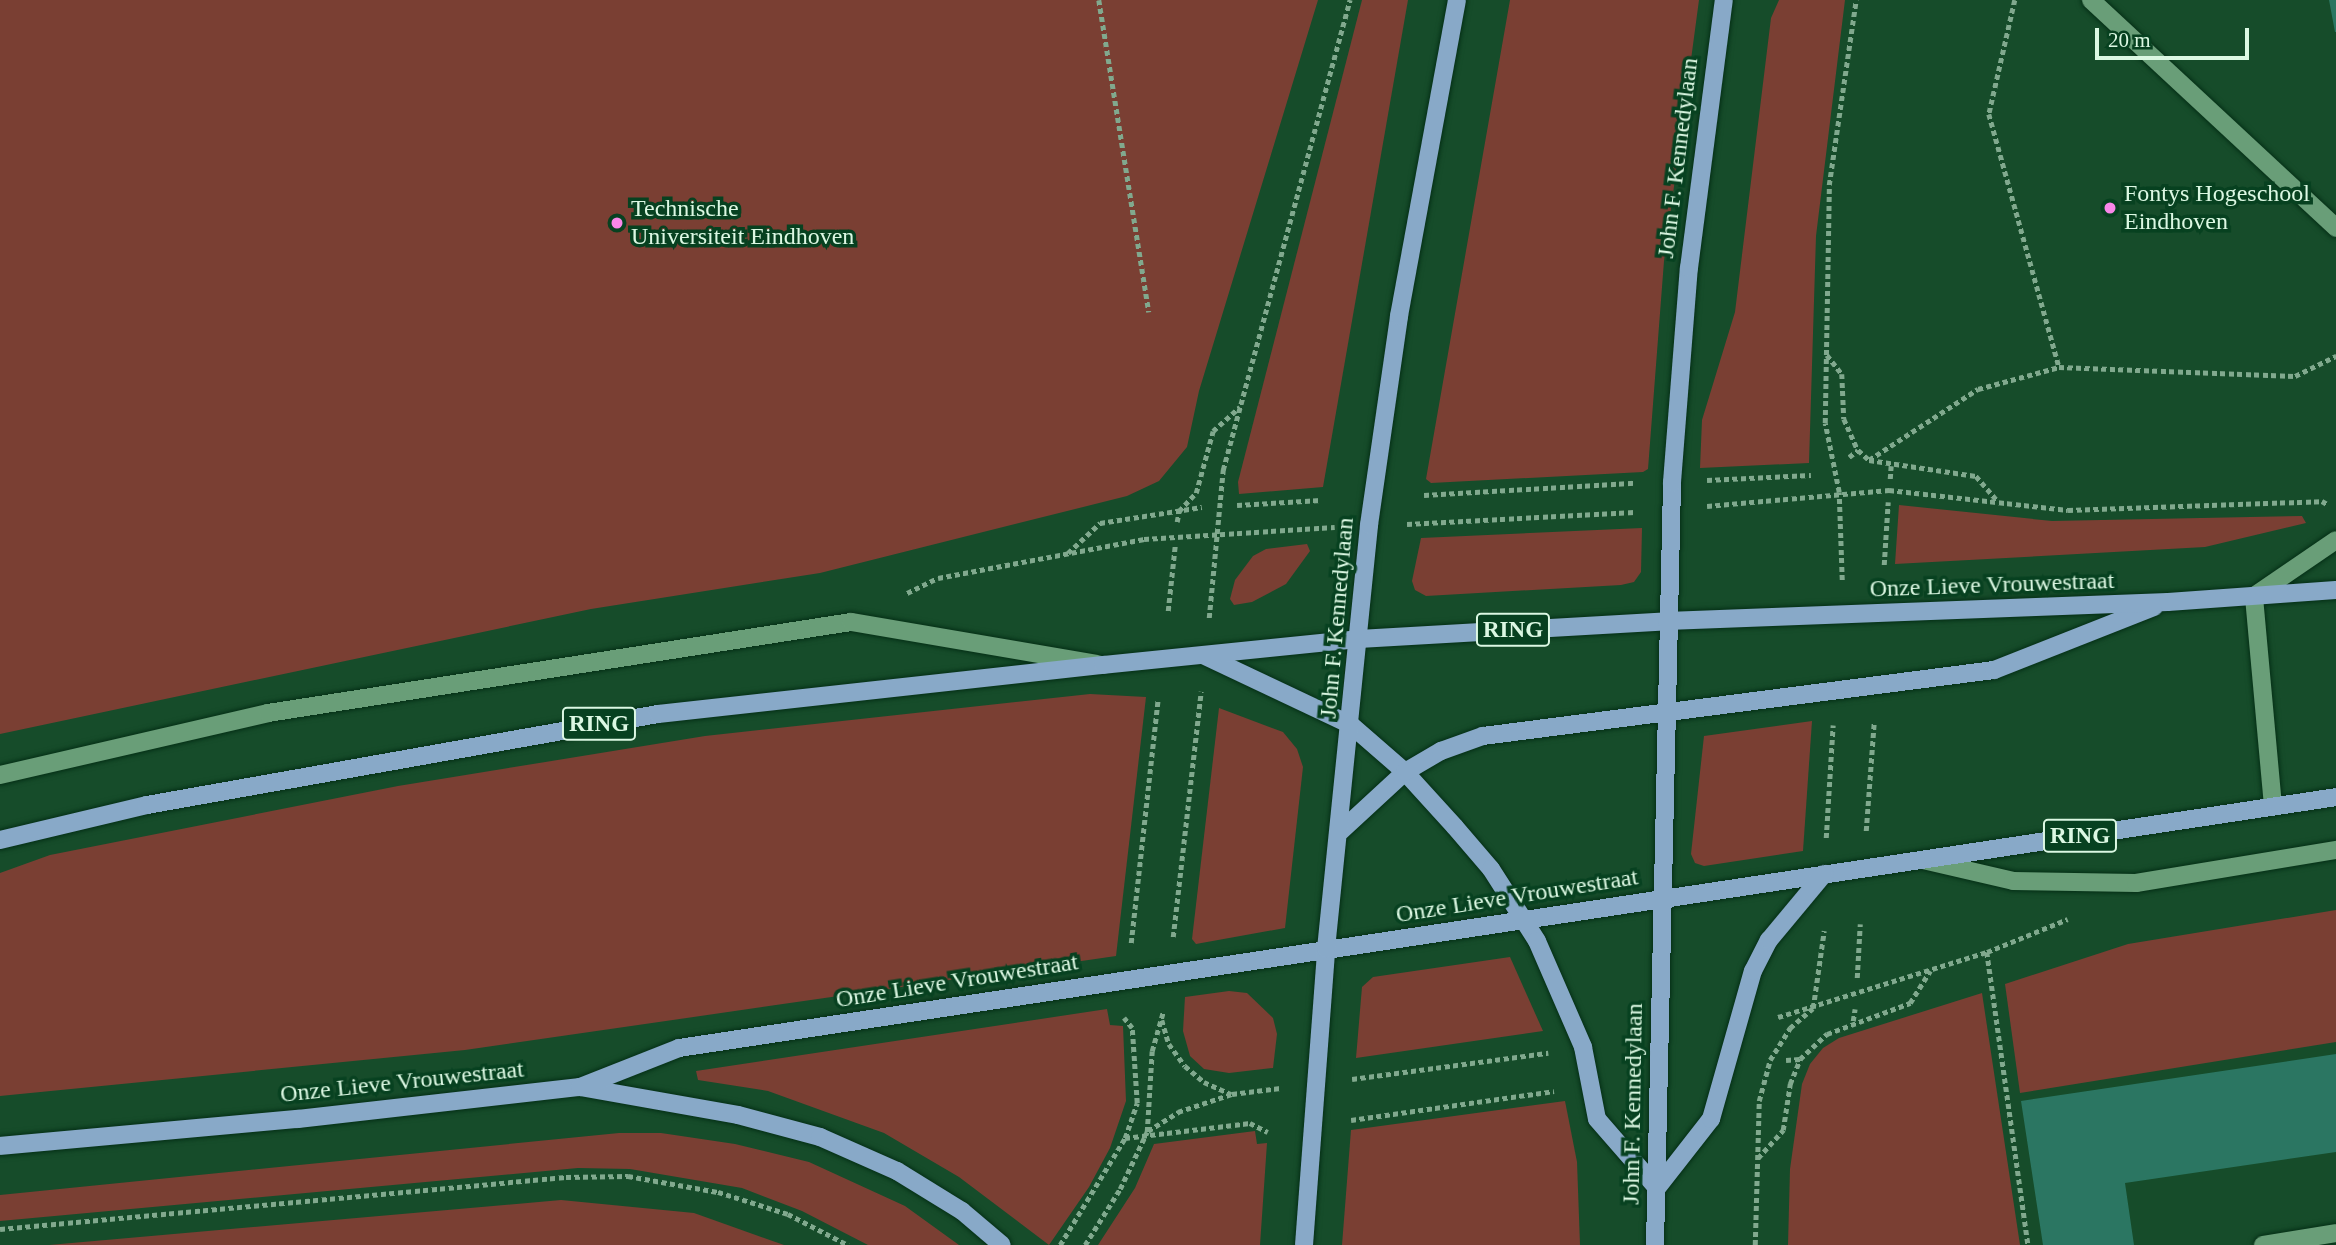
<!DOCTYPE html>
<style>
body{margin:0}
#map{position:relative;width:2336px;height:1245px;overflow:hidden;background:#164c2a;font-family:"Times New Roman",serif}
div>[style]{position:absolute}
.green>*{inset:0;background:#7a3f33}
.building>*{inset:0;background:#2b7662}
.path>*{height:4.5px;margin-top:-2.25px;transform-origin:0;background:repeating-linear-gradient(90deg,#81a98e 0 5px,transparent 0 8.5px)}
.roads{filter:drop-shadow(0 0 2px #052f16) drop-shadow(0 0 2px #052f16)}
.minor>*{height:18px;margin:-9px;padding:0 9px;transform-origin:9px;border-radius:9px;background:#699e78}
.major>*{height:18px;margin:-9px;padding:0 9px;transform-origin:9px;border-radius:9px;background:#88a9c8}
.dots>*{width:19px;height:19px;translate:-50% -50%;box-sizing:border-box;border:4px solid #074120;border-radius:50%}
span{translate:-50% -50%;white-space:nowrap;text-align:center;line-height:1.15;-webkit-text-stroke:7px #074120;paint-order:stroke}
.shield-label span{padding:2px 5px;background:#074120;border:2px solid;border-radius:5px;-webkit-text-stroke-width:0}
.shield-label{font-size:23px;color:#dcf8e3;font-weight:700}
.street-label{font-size:24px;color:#dcf8e3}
.poi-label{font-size:24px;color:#dcf8e3}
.left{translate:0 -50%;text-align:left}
.scale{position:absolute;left:2095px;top:28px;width:154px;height:32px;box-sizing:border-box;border:4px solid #dcf8e3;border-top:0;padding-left:9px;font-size:21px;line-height:24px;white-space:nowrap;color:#dcf8e3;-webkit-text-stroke:5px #074120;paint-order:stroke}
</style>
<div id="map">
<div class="green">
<i style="clip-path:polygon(0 0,1318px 0,1199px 391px,1187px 447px,1159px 481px,1127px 496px,820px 573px,591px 609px,0 734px)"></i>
<i style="clip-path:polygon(1362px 0,1408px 0,1323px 487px,1239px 494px,1238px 482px)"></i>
<i style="clip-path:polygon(1510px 0,1699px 0,1664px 261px,1648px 469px,1643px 472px,1431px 483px,1426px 479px)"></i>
<i style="clip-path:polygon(1779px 0,1845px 0,1816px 236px,1809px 463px,1700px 468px,1702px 420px,1735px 312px,1771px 18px)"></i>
<i style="clip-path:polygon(1899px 505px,2052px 521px,2302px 516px,2306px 523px,2205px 547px,1895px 564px)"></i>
<i style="clip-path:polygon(1642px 528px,1641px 572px,1634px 582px,1621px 585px,1426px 596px,1415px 590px,1412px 581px,1421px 538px)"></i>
<i style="clip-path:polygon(1307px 544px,1310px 551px,1286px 584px,1252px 602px,1234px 605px,1230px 599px,1235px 580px,1253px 556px,1266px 549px)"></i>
<i style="clip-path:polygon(1090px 694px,1146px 697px,1116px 956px,465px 1050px,0 1096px,0 873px,50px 855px,398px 786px,705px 736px)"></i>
<i style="clip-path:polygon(1219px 708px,1283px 732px,1297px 749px,1303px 767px,1285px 928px,1196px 944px,1192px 939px)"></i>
<i style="clip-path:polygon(1812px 721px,1803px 851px,1704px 866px,1695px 863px,1691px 854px,1704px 736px)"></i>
<i style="clip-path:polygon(2336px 910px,2336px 1042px,2020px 1093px,2005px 984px,2128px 944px)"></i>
<i style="clip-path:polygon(1510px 957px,1543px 1031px,1356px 1058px,1362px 987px,1373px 977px)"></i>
<i style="clip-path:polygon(1229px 991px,1247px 993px,1273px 1018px,1277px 1034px,1273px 1068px,1229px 1073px,1204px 1069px,1190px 1056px,1183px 1031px,1185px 997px)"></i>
<i style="clip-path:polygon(1982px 993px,2020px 1245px,1788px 1245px,1790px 1169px,1802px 1084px,1810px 1064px,1823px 1048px,1839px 1038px)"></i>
<i style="clip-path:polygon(1107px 1009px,1110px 1025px,1123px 1026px,1126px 1101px,1110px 1148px,1089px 1187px,1049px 1245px,959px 1177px,884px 1133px,768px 1091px,698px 1080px,696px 1071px)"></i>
<i style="clip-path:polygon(1565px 1101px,1577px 1162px,1580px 1245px,1342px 1245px,1351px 1130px)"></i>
<i style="clip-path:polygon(1255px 1131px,1257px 1144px,1267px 1143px,1260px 1245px,1098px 1245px,1135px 1188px,1154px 1144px)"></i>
<i style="clip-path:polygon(619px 1133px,661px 1133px,735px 1144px,809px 1162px,905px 1206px,959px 1245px,868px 1245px,802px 1211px,742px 1188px,630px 1169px,578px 1168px,0 1221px,0 1195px)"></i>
<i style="clip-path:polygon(561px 1200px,694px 1213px,784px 1245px,49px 1245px)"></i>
</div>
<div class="building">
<i style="clip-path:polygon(2329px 0,2336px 0,2336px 32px,2335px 32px)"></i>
<i style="clip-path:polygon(2336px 1054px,2336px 1152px,2125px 1183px,2134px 1245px,2043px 1245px,2021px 1101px)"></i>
</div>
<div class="path">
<i style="left:1099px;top:0;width:316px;rotate:80.9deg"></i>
<i style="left:2015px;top:0;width:117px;rotate:102.8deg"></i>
<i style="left:1989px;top:114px;width:263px;rotate:74.5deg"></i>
<i style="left:1827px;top:355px;width:24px;rotate:52deg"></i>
<i style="left:1842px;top:374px;width:45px;rotate:87.5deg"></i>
<i style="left:1844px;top:419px;width:34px;rotate:66deg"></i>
<i style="left:1858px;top:450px;width:15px;rotate:42deg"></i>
<i style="left:1869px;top:460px;width:108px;rotate:8.5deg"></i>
<i style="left:1976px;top:476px;width:33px;rotate:49deg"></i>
<i style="left:1849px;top:457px;width:11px;rotate:-38deg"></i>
<i style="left:1869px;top:460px;width:130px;rotate:-33.1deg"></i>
<i style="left:1978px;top:389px;width:84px;rotate:-15.2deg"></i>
<i style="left:2059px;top:367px;width:236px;rotate:2.2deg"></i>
<i style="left:2295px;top:376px;width:46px;rotate:-26deg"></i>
<i style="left:1890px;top:479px;width:13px;rotate:-86deg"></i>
<i style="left:1707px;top:480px;width:104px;rotate:-2.8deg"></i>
<i style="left:1424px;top:495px;width:211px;rotate:-3.3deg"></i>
<i style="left:1237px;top:505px;width:84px;rotate:-3.4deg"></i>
<i style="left:1707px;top:506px;width:183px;rotate:-5deg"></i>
<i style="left:1889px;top:490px;width:180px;rotate:6.4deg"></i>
<i style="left:2068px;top:510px;width:254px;rotate:-2deg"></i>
<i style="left:2322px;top:501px;width:8px;rotate:30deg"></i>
<i style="left:1177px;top:522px;width:11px;rotate:-80deg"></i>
<i style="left:1179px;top:511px;width:25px;rotate:-47deg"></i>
<i style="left:1196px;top:493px;width:64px;rotate:-74.7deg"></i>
<i style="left:1213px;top:431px;width:36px;rotate:-42deg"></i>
<i style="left:1407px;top:524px;width:228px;rotate:-3deg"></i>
<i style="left:1068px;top:553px;width:44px;rotate:-43.2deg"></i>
<i style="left:1100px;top:523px;width:103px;rotate:-8.9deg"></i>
<i style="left:1884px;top:565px;width:63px;rotate:-86.4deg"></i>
<i style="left:1842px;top:580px;width:88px;rotate:-92deg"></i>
<i style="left:1839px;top:492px;width:70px;rotate:-101.5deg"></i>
<i style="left:1825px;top:423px;width:238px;rotate:-89deg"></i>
<i style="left:1829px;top:185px;width:187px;rotate:-81.7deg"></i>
<i style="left:907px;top:593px;width:34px;rotate:-26deg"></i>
<i style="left:938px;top:578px;width:210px;rotate:-10.7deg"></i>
<i style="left:1144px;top:539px;width:191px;rotate:-3.6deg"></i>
<i style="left:1168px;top:611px;width:65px;rotate:-83.9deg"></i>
<i style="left:1209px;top:618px;width:149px;rotate:-84.6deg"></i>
<i style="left:1223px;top:470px;width:487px;rotate:-74.9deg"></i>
<i style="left:1866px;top:831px;width:110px;rotate:-85.8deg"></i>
<i style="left:1826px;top:838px;width:113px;rotate:-86.5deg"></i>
<i style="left:1173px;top:937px;width:247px;rotate:-83.5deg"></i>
<i style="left:1131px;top:943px;width:246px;rotate:-83.7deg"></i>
<i style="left:1987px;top:952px;width:296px;rotate:82deg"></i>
<i style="left:1857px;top:978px;width:54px;rotate:-86.8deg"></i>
<i style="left:1778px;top:1017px;width:219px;rotate:-17.3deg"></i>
<i style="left:1987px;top:952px;width:87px;rotate:-22.2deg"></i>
<i style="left:1162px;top:1020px;width:25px;rotate:74deg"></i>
<i style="left:1169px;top:1044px;width:27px;rotate:54deg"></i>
<i style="left:1185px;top:1066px;width:25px;rotate:40deg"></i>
<i style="left:1204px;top:1082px;width:30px;rotate:24deg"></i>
<i style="left:1853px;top:1021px;width:12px;rotate:-81deg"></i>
<i style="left:1786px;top:1060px;width:14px;rotate:-4deg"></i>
<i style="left:1352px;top:1079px;width:198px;rotate:-7.6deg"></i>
<i style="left:1351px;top:1120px;width:205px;rotate:-8.1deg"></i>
<i style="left:1148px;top:1131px;width:36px;rotate:-32deg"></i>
<i style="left:1178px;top:1112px;width:57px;rotate:-18.4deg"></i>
<i style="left:1232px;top:1094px;width:49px;rotate:-7deg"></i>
<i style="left:1125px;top:1138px;width:126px;rotate:-6.8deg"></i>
<i style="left:1250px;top:1123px;width:20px;rotate:27deg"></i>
<i style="left:1758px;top:1158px;width:38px;rotate:-48deg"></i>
<i style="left:1783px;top:1130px;width:47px;rotate:-81.3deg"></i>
<i style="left:1790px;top:1084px;width:27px;rotate:-68deg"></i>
<i style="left:1800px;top:1059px;width:37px;rotate:-43deg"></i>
<i style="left:1827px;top:1034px;width:89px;rotate:-20.5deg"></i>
<i style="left:1910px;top:1003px;width:38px;rotate:-58deg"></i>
<i style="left:0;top:1229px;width:568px;rotate:-5.25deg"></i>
<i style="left:566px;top:1177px;width:62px;rotate:-0.9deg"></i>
<i style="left:628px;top:1176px;width:91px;rotate:10.1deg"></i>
<i style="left:718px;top:1192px;width:73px;rotate:17.4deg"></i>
<i style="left:788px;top:1214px;width:68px;rotate:27.3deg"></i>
<i style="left:1060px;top:1245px;width:125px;rotate:-58.7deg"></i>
<i style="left:1125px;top:1138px;width:37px;rotate:-71deg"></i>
<i style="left:1137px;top:1103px;width:75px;rotate:-93.8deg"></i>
<i style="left:1132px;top:1028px;width:13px;rotate:-129deg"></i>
<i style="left:1085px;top:1245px;width:66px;rotate:-58deg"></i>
<i style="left:1120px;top:1189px;width:63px;rotate:-64.7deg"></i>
<i style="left:1147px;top:1132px;width:81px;rotate:-86.5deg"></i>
<i style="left:1152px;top:1051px;width:41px;rotate:-74.2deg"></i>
<i style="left:1755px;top:1245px;width:144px;rotate:-88.4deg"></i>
<i style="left:1759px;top:1101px;width:42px;rotate:-75deg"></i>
<i style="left:1770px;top:1060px;width:38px;rotate:-58deg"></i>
<i style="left:1790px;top:1028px;width:30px;rotate:-41deg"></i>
<i style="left:1813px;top:1008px;width:78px;rotate:-81.9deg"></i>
</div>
<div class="roads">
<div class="minor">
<i style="left:2091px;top:0;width:335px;rotate:42.9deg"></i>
<i style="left:0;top:775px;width:275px;rotate:-13deg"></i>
<i style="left:268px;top:713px;width:590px;rotate:-8.87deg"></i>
<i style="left:851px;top:622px;width:249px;rotate:9.7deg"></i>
<i style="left:2273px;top:806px;width:211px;rotate:-95.2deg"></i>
<i style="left:2254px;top:596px;width:99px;rotate:-34.3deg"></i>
<i style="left:1923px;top:860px;width:92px;rotate:13.1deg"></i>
<i style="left:2013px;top:881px;width:123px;rotate:0.9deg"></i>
<i style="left:2136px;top:883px;width:203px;rotate:-9.4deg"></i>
<i style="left:2263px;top:1245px;width:74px;rotate:-9.3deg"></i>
</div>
<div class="major">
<i style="left:1205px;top:656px;width:161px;rotate:25.3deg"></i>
<i style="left:1351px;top:725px;width:72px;rotate:41deg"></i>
<i style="left:1405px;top:772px;width:74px;rotate:47.7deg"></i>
<i style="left:1455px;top:827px;width:55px;rotate:49.4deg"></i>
<i style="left:1491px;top:869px;width:85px;rotate:57.4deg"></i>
<i style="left:1537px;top:941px;width:116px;rotate:66.5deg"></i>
<i style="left:1583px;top:1047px;width:73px;rotate:79deg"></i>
<i style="left:1597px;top:1119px;width:91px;rotate:49deg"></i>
<i style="left:1341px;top:831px;width:87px;rotate:-42.7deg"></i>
<i style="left:1405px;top:772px;width:42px;rotate:-30.3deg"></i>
<i style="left:1441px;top:751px;width:45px;rotate:-19.7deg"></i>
<i style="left:1483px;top:736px;width:515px;rotate:-7.36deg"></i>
<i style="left:1994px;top:670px;width:172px;rotate:-21.5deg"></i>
<i style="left:0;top:840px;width:151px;rotate:-13.4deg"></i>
<i style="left:147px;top:805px;width:519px;rotate:-10.1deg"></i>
<i style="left:658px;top:714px;width:448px;rotate:-6.3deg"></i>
<i style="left:1103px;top:665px;width:257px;rotate:-5.8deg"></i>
<i style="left:1359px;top:639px;width:309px;rotate:-3.3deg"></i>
<i style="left:1667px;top:621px;width:501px;rotate:-2.17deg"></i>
<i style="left:2168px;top:602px;width:168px;rotate:-4.1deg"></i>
<i style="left:580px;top:1087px;width:160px;rotate:10deg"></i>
<i style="left:738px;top:1115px;width:85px;rotate:15deg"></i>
<i style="left:820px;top:1137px;width:84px;rotate:23.8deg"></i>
<i style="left:897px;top:1171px;width:76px;rotate:31.6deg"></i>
<i style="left:962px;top:1211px;width:52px;rotate:40.4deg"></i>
<i style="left:0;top:1146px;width:299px;rotate:-5.2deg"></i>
<i style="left:298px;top:1119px;width:284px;rotate:-6.5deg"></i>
<i style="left:580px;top:1087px;width:106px;rotate:-21.5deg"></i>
<i style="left:679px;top:1048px;width:1676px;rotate:-8.61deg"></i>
<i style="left:1657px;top:1188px;width:88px;rotate:-52deg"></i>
<i style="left:1711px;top:1119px;width:154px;rotate:-74.2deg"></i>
<i style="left:1753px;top:971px;width:35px;rotate:-63deg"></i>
<i style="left:1769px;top:940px;width:86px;rotate:-50.2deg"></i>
<i style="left:1304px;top:1245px;width:297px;rotate:-85.7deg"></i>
<i style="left:1326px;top:949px;width:426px;rotate:-84.2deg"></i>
<i style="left:1369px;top:525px;width:211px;rotate:-81.8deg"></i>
<i style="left:1399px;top:316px;width:321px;rotate:-79.6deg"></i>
<i style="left:1655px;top:1245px;width:763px;rotate:-88.72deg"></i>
<i style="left:1672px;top:482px;width:215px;rotate:-85.5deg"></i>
<i style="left:1689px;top:268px;width:270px;rotate:-82.6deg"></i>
</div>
</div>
<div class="dots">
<i style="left:2110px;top:208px;background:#f987e9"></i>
<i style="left:617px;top:223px;background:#f987e9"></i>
</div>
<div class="shield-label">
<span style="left:1513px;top:630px">RING</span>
<span style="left:599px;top:724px">RING</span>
<span style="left:2080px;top:836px">RING</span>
</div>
<div class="street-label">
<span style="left:1678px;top:158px;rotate:-83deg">John F. Kennedylaan</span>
<span style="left:1992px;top:585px;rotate:-2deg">Onze Lieve Vrouwestraat</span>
<span style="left:1337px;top:618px;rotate:-85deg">John F. Kennedylaan</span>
<span style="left:1517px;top:896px;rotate:-9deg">Onze Lieve Vrouwestraat</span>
<span style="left:957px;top:981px;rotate:-9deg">Onze Lieve Vrouwestraat</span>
<span style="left:402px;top:1082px;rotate:-6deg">Onze Lieve Vrouwestraat</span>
<span style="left:1633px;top:1104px;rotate:-89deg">John F. Kennedylaan</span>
</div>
<div class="poi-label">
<span class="left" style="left:2124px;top:208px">Fontys Hogeschool<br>Eindhoven</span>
<span class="left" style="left:631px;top:223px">Technische<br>Universiteit Eindhoven</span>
</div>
<div class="scale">20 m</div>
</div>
